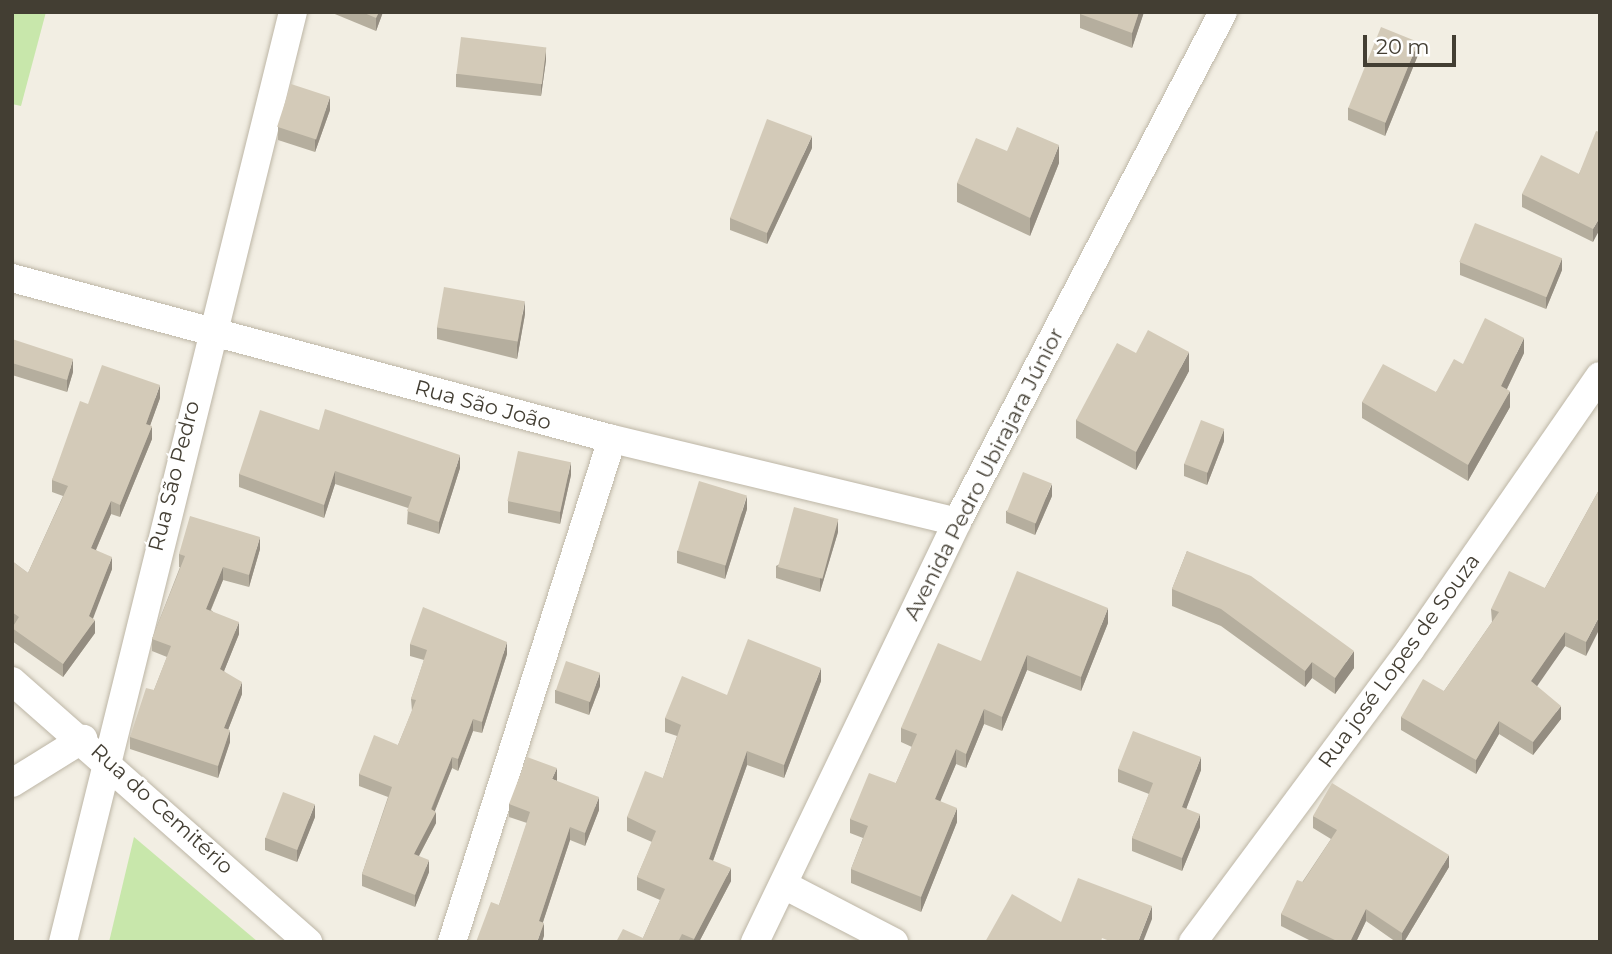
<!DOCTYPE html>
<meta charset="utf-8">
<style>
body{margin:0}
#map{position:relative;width:1612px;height:954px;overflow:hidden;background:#f2eee3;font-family:Montserrat,sans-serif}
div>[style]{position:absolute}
.green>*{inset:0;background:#c8e7ab}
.roads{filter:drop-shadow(0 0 2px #bdb6a6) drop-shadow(0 0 2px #bdb6a6)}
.minor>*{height:28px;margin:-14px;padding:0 14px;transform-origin:14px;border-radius:14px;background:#fff}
.wall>*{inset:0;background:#b5ae9e}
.shaded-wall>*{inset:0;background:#948d81}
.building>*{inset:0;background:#d3cab8;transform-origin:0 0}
span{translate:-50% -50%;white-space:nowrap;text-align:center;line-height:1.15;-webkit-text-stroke:5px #fff;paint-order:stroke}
.street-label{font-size:21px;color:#433e33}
.frame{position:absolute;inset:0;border:14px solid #433e33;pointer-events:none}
.scale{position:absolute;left:1363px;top:35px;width:93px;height:32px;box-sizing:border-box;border:4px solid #433e33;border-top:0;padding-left:9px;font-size:21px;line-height:24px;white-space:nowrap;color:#433e33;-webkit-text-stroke:5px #fff;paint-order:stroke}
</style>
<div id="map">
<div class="green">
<i style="clip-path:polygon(12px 12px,46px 12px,21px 106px,12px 104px)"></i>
<i style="clip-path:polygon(134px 837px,258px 942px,109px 942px)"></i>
</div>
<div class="roads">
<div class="minor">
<i style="left:12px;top:278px;width:621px;rotate:15.02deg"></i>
<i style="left:612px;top:439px;width:355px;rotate:13.5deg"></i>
<i style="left:12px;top:681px;width:395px;rotate:41.4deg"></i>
<i style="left:12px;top:783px;width:84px;rotate:-31.8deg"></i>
<i style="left:784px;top:885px;width:124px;rotate:27.4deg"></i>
<i style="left:63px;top:942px;width:958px;rotate:-76.11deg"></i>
<i style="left:452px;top:942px;width:528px;rotate:-72.35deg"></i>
<i style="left:755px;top:942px;width:466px;rotate:-64.3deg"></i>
<i style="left:957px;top:522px;width:575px;rotate:-62.45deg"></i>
<i style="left:1193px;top:942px;width:364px;rotate:-53.4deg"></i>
<i style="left:1410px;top:650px;width:333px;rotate:-55.3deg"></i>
</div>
</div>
<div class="wall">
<i style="clip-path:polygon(330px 12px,383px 12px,376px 31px)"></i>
<i style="clip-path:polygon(1144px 12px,1132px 48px,1080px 28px,1080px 14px)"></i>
<i style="clip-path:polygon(1418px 55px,1385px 136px,1348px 120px,1348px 108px)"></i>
<i style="clip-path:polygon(546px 60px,541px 96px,456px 87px,456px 74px)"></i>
<i style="clip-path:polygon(330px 110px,315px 152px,278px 140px,278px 127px)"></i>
<i style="clip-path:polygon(1600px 132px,1593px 242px,1522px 207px,1522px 194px,1579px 174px)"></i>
<i style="clip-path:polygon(812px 148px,767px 244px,730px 230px,730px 218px)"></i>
<i style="clip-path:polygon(1059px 163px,1030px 236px,957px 202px,957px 183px)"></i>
<i style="clip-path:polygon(1460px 262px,1562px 270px,1546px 309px,1460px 275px)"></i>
<i style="clip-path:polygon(525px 314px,517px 359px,437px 339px,437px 327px)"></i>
<i style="clip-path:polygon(12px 339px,73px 372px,67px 392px,12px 375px)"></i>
<i style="clip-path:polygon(1136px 353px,1189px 371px,1136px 470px,1076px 438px,1076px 420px)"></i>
<i style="clip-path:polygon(1524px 353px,1507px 389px,1510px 407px,1468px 481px,1362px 418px,1362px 402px,1436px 392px,1463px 364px)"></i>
<i style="clip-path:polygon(160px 398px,150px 425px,152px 439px,120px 517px,111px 514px,96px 550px,112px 569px,92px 619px,95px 633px,63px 677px,12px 641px,12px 627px,13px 625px,12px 624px,12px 561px,28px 573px,63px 496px,52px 492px,52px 480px,88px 404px)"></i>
<i style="clip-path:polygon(319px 430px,460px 468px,439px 534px,407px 524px,408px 508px,335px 484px,324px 518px,239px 487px,239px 474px)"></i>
<i style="clip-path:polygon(1224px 441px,1207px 485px,1184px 476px,1184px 464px)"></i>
<i style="clip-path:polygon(571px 475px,560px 524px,508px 513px,508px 501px)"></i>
<i style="clip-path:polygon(1600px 488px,1586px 656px,1565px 646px,1536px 686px,1561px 719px,1533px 755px,1499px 734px,1476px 774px,1401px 730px,1401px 717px,1444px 691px,1492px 622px,1491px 609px,1545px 588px)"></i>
<i style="clip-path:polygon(1052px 496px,1035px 535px,1006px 523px,1006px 511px)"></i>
<i style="clip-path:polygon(747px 509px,725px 579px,677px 563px,677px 551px)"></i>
<i style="clip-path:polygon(838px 532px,820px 592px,776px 578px,776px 566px)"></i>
<i style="clip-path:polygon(260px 549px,249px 587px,223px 580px,211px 610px,239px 634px,224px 671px,242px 694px,228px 730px,230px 742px,218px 778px,130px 749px,130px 737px,154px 690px,167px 657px,152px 651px,152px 639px,180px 567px,179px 567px,179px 554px)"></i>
<i style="clip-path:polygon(1187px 551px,1354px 668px,1335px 694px,1312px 678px,1305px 687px,1221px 626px,1172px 606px,1172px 589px)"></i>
<i style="clip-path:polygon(1108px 623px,1081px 691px,1027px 670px,1002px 731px,984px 724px,966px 768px,956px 764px,940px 801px,957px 822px,921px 912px,851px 883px,851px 869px,863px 838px,850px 833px,850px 819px,896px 783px,912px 747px,901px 742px,901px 728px,981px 661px)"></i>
<i style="clip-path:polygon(410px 644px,507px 654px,482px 733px,473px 731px,458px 771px,452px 768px,435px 811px,436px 823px,419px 856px,429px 872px,415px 907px,362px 886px,362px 874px,388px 797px,359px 786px,359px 774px,398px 745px,412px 711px,411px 699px,424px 660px,410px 656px)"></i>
<i style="clip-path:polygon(821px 681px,784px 778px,747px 765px,713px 861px,731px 881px,699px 942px,616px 942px,643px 938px,660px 900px,637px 890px,637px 877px,652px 842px,627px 831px,627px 817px,663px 778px,677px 736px,665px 732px,665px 718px,727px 695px)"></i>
<i style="clip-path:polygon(600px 686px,589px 715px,555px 703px,555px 690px)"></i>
<i style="clip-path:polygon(1118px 769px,1201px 770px,1186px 809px,1200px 827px,1182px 871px,1132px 851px,1132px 838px,1149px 794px,1118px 782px)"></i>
<i style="clip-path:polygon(556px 781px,599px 810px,585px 846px,570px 840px,543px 922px,544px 936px,499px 905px,527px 823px,509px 817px,509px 804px)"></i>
<i style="clip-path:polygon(1313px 816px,1449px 867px,1404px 942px,1396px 942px,1366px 921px,1356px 942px,1313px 942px,1281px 926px,1281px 914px,1331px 839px,1313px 828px)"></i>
<i style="clip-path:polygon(315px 817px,297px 862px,265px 850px,265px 838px)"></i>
</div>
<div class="shaded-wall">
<i style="clip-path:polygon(379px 12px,383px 12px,376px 31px,376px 18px)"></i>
<i style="clip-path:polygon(1139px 12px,1144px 12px,1132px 48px,1132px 33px)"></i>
<i style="clip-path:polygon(1418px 42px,1418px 55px,1385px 136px,1385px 123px)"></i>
<i style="clip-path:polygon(546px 47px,546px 60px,541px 96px,541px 84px)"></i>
<i style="clip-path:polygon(330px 97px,330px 110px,315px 152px,315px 140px)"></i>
<i style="clip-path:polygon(812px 136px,812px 148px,767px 244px,767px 233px)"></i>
<i style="clip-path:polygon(1059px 145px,1059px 163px,1030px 236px,1030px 218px)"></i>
<i style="clip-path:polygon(1600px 217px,1600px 229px,1593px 242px,1593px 229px)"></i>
<i style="clip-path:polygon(1562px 258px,1562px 270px,1546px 309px,1546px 297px)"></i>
<i style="clip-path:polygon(525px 301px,525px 314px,517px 359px,517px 346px)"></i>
<i style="clip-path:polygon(1524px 338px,1524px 353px,1501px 401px,1501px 386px)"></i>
<i style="clip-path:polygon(1189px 352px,1189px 371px,1136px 470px,1136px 452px)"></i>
<i style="clip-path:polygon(73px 359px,73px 372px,67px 392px,67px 380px)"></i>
<i style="clip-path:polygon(160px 385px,160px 398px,146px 437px,146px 424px)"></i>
<i style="clip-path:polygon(1510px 391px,1510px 407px,1468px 481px,1468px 465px)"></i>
<i style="clip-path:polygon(152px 426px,152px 439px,120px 517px,120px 505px)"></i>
<i style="clip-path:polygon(1224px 429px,1224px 441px,1207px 485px,1207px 472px)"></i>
<i style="clip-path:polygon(460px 455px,460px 468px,439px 534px,439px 522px)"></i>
<i style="clip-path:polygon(571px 462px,571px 475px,560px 524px,560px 511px)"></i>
<i style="clip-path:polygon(335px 471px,335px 484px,324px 518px,324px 505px)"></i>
<i style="clip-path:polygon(1052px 484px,1052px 496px,1035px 535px,1035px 523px)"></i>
<i style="clip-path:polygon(747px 496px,747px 509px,725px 579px,725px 566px)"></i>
<i style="clip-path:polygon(111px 501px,111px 514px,91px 561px,91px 548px)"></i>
<i style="clip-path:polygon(838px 519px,838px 532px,820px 592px,820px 579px)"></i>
<i style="clip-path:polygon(260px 537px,260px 549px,249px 587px,249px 575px)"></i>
<i style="clip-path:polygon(112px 557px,112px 569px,89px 629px,89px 616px)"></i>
<i style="clip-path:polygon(223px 567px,223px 580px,206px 621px,206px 609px)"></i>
<i style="clip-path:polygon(1108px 608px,1108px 623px,1081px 691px,1081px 677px)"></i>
<i style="clip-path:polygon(1600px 615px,1600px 628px,1586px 656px,1586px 642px)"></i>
<i style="clip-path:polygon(95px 620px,95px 633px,63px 677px,63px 664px)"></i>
<i style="clip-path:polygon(239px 622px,239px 634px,220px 681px,220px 669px)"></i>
<i style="clip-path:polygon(1565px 632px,1565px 646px,1531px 695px,1531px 681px)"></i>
<i style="clip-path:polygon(507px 642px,507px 654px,482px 733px,482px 722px)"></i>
<i style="clip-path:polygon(1354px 651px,1354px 668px,1335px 694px,1335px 678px)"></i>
<i style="clip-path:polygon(1027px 655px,1027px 670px,1002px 731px,1002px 717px)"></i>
<i style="clip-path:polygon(1312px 662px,1312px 678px,1305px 687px,1305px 671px)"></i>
<i style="clip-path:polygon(821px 668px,821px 681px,784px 778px,784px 765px)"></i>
<i style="clip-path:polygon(600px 673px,600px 686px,589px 715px,589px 703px)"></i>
<i style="clip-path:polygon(242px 682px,242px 694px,224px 740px,224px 728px)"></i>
<i style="clip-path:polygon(1561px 706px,1561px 719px,1533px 755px,1533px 742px)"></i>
<i style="clip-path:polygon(984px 709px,984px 724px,966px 768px,966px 754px)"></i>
<i style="clip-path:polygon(473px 719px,473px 731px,458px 771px,458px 759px)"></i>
<i style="clip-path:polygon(1499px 721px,1499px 734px,1476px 774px,1476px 760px)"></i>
<i style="clip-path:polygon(230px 730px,230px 742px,218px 778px,218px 766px)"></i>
<i style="clip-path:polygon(956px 749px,956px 764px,935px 814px,935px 799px)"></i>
<i style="clip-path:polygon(747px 751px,747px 765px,709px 872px,709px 859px)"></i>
<i style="clip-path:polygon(452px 757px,452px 768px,431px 820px,436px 812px,436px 823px,414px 865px,414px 854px)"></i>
<i style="clip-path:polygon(1201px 757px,1201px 770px,1182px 820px,1182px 807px)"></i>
<i style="clip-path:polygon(557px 768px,557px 781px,552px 779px)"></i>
<i style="clip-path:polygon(599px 797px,599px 810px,585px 846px,585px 833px)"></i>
<i style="clip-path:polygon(315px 804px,315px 817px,297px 862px,297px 850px)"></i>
<i style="clip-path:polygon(957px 808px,957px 822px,921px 912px,921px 897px)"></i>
<i style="clip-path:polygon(1200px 814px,1200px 827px,1182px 871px,1182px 858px)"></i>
<i style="clip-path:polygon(570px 827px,570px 840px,539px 934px,539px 921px)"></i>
<i style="clip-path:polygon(1449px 855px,1449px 867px,1404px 942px,1402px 942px,1402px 933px)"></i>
<i style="clip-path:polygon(429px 860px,429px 872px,415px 907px,415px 895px)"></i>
<i style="clip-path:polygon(731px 868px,731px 881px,699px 942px,694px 942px,694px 939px)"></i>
<i style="clip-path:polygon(1152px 906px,1152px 919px,1143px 942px,1138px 942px)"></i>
<i style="clip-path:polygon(1366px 909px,1366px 921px,1356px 942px,1350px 942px)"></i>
<i style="clip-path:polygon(544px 923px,544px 936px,542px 942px,537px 942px)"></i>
</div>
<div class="building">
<i style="clip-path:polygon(362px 12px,379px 12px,376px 18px)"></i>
<i style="clip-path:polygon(1081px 12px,1139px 12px,1132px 33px,1080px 14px)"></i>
<i style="left:1381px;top:27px;width:40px;height:87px;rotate:22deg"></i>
<i style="left:461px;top:37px;width:86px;height:37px;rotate:7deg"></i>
<i style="left:291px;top:84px;width:41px;height:45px;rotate:18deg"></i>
<i style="clip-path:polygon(767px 119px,812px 136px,767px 233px,730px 218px)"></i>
<i style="clip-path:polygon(1017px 127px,1059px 145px,1030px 218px,957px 183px,976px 138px,1007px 151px)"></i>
<i style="clip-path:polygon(1596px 131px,1600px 132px,1600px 217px,1593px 229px,1522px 194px,1541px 155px,1579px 174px)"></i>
<i style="left:1475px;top:223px;width:94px;height:42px;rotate:22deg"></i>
<i style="left:444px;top:287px;width:82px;height:41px;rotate:10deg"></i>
<i style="clip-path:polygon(1485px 318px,1524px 338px,1501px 386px,1510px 391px,1468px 465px,1362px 402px,1383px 364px,1436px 392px,1454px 359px,1463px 364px)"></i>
<i style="clip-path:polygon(1148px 330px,1189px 352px,1136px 452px,1076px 420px,1117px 343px,1136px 353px)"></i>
<i style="clip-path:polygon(12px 339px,73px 359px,67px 380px,12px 363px)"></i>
<i style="clip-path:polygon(102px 365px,160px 385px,146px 424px,152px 426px,120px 505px,111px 501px,91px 548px,112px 557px,89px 616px,95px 620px,63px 664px,12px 628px,19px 617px,12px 612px,12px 561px,28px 573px,68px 486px,52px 480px,80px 401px,88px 404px)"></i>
<i style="clip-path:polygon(325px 409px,460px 455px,439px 522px,407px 511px,412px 497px,335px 471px,324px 505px,239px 474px,260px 410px,319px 430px)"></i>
<i style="left:1201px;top:420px;width:25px;height:47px;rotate:21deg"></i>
<i style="left:518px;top:451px;width:54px;height:51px;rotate:12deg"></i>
<i style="left:1023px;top:472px;width:31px;height:43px;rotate:22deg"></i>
<i style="left:699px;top:481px;width:50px;height:73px;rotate:17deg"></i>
<i style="clip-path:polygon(1600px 488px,1600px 615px,1586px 642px,1565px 632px,1531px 681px,1561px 706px,1533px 742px,1499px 721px,1476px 760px,1401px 717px,1423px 679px,1444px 691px,1499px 612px,1491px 609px,1509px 571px,1545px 588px)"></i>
<i style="left:794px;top:507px;width:46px;height:62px;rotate:15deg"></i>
<i style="clip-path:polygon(190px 516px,260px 537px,249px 575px,223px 567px,206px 609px,239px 622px,220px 669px,242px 682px,224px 728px,230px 730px,218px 766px,130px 737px,146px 688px,154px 690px,171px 646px,152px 639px,185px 556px,179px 554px)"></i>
<i style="clip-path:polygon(1187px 551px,1251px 576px,1354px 651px,1335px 678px,1312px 662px,1305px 671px,1221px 609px,1172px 589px)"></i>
<i style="clip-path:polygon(1017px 571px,1108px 608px,1081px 677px,1027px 655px,1002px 717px,984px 709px,966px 754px,956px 749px,935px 799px,957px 808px,921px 897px,851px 869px,868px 826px,850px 819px,869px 773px,896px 783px,917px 734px,901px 728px,938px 643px,981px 661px)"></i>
<i style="clip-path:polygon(423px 607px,507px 642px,482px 722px,473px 719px,458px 759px,452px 757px,431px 809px,436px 812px,414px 854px,429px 860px,415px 895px,362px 874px,392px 787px,359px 774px,374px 735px,398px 745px,416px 700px,411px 699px,427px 650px,410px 644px)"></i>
<i style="clip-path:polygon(748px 639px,821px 668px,784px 765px,747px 751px,709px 859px,731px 868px,694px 939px,682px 934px,678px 942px,616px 942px,623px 929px,643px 938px,665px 889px,637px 877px,656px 831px,627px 817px,645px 771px,663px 778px,681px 725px,665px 718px,682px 676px,727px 695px)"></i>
<i style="left:566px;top:661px;width:36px;height:31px;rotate:19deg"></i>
<i style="clip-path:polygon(1133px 731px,1201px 757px,1182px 807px,1200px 814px,1182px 858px,1132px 838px,1153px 783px,1118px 769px)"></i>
<i style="clip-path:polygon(527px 757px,557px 768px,552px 779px,599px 797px,585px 833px,570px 827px,539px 921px,544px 923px,537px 942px,476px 942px,491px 902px,499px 905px,530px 812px,509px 804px)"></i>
<i style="clip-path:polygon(1332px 783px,1449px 855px,1402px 933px,1366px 909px,1350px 942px,1339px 942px,1281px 914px,1297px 880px,1303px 882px,1337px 830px,1313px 816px)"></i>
<i style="left:283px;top:792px;width:34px;height:49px;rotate:21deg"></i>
<i style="clip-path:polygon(1078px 878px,1152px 906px,1138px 942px,1112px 942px,1102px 938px,1101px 942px,985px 942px,1012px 894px,1061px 922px)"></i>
</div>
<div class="street-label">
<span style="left:483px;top:405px;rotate:15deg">Rua São João</span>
<span style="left:984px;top:474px;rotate:-63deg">Avenida Pedro Ubirajara Júnior</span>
<span style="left:174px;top:476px;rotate:-76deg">Rua São Pedro</span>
<span style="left:1399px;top:661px;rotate:-54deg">Rua josé Lopes de Souza</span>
<span style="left:162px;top:809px;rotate:42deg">Rua do Cemitério</span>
</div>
<div class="frame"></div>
<div class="scale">20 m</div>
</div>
